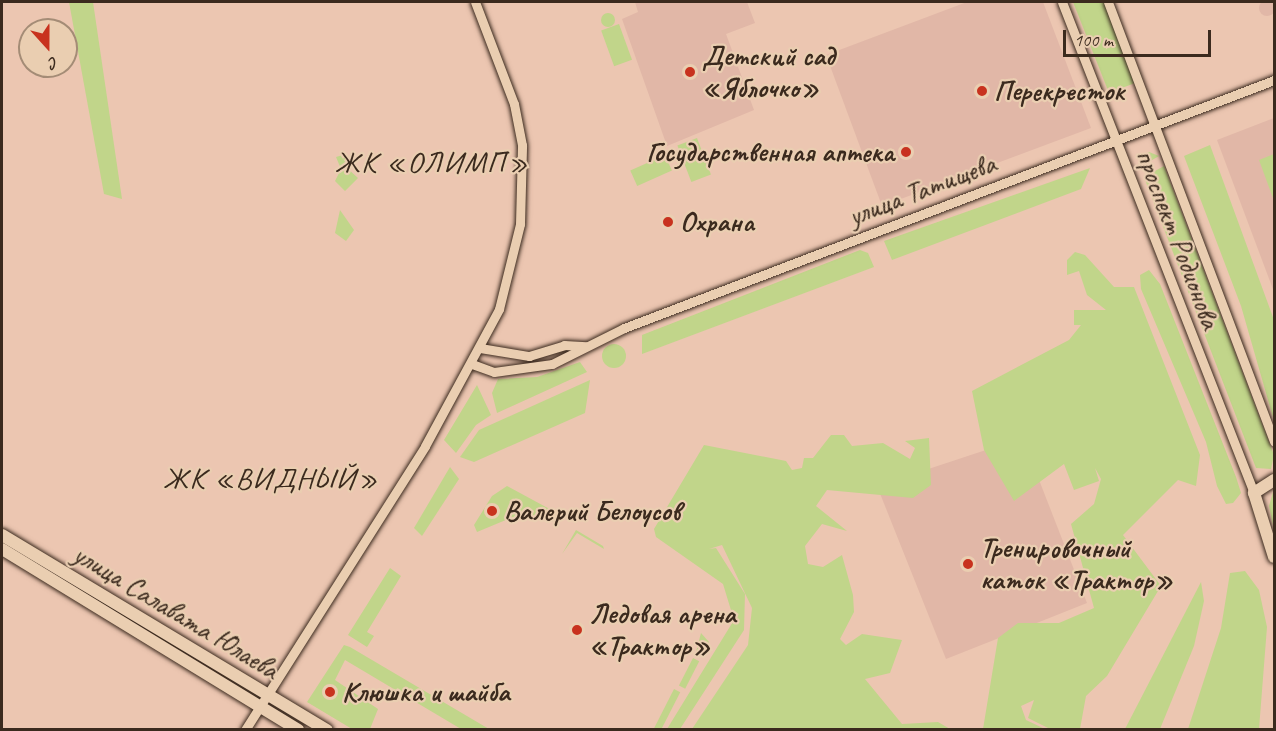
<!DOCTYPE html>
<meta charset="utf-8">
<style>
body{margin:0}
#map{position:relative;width:1276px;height:731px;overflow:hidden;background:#ecc6b1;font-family:Caveat,sans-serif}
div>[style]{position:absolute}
.built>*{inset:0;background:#e1b7a7}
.round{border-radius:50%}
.green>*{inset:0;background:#c1d58a;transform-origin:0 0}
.roads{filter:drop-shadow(0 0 2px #3b2a1e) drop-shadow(0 0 2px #3b2a1e)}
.minor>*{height:9px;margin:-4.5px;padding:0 4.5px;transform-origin:4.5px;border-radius:4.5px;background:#eaceb1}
.major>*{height:12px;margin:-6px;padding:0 6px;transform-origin:6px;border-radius:6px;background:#eaceb1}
.dots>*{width:16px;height:16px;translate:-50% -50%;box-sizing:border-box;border:3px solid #eaceb1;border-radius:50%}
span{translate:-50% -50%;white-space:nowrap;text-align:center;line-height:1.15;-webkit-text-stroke:4.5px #eaceb1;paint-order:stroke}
.poi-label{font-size:28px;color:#3b2a1e;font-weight:700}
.left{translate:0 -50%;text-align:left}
.right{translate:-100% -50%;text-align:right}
.street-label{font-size:28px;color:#3b2a1e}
.neighbourhood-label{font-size:30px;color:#3b2a1e;letter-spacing:1.5px}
.frame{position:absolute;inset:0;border:3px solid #3b2a1e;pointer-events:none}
.north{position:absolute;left:18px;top:18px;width:60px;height:60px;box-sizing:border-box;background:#eaceb1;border:2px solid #a48c76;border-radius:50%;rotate:159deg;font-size:16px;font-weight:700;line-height:24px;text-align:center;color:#3b2a1e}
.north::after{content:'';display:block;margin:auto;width:21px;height:27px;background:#c8321e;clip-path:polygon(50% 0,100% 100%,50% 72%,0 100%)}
.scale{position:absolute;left:1063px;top:30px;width:148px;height:27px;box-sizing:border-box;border:3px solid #3b2a1e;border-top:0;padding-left:8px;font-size:18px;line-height:21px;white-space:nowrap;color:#3b2a1e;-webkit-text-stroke:4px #eaceb1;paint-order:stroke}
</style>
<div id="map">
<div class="built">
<i class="round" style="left:1259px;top:0;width:16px;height:16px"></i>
<i style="clip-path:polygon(635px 2px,747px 2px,755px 23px,726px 34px,754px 110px,667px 146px,622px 19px,638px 12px)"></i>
<i style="clip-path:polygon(967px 2px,1043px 2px,1091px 128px,882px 206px,826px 55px)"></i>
<i style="clip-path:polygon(1274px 118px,1274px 292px,1217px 140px)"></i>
<i style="clip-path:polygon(998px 446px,1034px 467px,1087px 603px,946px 659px,877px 486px)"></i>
</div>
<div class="green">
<i style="clip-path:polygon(69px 2px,93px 2px,122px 199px,104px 194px)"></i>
<i style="clip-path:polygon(1073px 2px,1104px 2px,1135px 83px,1109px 93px)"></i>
<i class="round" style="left:601px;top:13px;width:14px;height:14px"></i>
<i style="left:619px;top:24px;width:38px;height:19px;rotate:70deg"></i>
<i style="left:697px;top:138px;width:39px;height:21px;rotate:69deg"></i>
<i style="clip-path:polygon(1210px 145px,1274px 320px,1274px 421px,1241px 306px,1184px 156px)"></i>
<i style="clip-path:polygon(1149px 152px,1159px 156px,1140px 167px,1141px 158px)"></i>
<i style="clip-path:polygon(346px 154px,347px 168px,358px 178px,345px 191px,335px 181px,341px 169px,336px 157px)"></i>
<i style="clip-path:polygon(1274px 154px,1274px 201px,1259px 160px)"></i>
<i style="left:665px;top:155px;width:17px;height:38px;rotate:66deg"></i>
<i style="clip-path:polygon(1164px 166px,1274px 455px,1271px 469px,1256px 468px,1144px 177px)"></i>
<i style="clip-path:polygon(1090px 168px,1081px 189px,892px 260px,884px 241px)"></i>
<i style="clip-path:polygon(340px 210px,354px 230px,346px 241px,335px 233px)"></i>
<i style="clip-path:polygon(860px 250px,868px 253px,874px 267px,642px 354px,642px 335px)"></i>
<i style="clip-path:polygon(1075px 252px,1085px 255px,1114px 287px,1134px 287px,1200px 455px,1196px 486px,1178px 480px,1123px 535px,1161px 586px,1107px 676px,1086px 696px,1080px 729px,1050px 729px,1028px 718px,1034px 700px,1021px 706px,1026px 720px,1045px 729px,983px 729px,998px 638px,1018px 623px,1059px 623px,1094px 608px,1071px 524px,1094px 504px,1101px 479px,1095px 468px,1099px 481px,1074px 490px,1064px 464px,1014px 501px,984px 450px,972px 391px,1069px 340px,1081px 325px,1074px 325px,1074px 310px,1106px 310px,1087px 295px,1079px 271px,1067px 275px,1067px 260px)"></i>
<i style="clip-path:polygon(1149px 270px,1160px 284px,1236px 477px,1241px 493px,1233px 503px,1226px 504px,1217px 486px,1206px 442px,1141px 289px,1140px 275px)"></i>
<i class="round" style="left:602px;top:344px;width:24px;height:24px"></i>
<i style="clip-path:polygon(580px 362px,587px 372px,497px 413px,492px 393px,498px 379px,537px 377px)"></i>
<i style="clip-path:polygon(590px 380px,585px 413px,474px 462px,460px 457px,479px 430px)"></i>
<i style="clip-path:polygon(477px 385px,491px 415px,476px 425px,456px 453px,444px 440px)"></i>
<i style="clip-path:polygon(831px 435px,844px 435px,852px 446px,883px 443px,910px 459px,915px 448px,905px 441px,929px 438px,931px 485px,913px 498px,827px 490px,816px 506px,847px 531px,822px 524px,805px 546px,808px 564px,823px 567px,842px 555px,853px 595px,854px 612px,840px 639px,846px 645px,862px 634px,902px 640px,890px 673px,865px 679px,902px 724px,938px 722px,950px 729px,692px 729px,748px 645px,752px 608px,722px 545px,709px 549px,716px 548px,745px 594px,744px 630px,680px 729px,667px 729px,734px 620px,723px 584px,656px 537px,654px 529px,704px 445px,786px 461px,792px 470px,802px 468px,804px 458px,813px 458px)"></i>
<i style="clip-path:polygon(450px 467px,459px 479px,422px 536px,414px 528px)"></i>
<i style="clip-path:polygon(507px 486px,557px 513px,559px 522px,513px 517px,477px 532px,474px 525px,492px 496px)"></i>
<i style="clip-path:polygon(1274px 489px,1274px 530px,1269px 506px)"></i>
<i style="clip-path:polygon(576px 530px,603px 546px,604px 549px,577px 533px,562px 554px)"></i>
<i style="clip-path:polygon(390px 568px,401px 576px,367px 632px,374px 636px,367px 647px,348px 635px)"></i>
<i style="clip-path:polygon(1245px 571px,1259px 590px,1267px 627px,1259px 729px,1188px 729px,1221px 628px,1230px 573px)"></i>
<i style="clip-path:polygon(1201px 582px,1204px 601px,1194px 646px,1160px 729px,1125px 729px)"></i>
<i style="clip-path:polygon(701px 633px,709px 642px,702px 656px,696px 652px)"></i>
<i style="clip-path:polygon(344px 645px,350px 647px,489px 729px,461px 729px,345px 660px,335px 680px,378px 709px,370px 729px,352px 729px,307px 702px)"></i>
<i style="left:693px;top:658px;width:7px;height:31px;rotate:27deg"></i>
<i style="left:674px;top:689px;width:7px;height:47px;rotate:27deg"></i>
</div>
<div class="roads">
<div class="minor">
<i style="left:1062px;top:2px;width:527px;rotate:68.64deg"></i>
<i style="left:1108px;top:2px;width:470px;rotate:69.3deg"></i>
<i style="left:480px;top:348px;width:50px;rotate:9.3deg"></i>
<i style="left:529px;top:356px;width:37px;rotate:-17deg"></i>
<i style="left:564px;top:345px;width:22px;rotate:3deg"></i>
<i style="left:472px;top:364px;width:23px;rotate:20deg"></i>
<i style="left:494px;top:372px;width:59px;rotate:-7.9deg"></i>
<i style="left:552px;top:364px;width:80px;rotate:-26.6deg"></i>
<i style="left:624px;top:328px;width:696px;rotate:-20.88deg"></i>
<i style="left:245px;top:730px;width:336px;rotate:-57.6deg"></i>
<i style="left:425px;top:446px;width:156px;rotate:-61.6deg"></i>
<i style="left:499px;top:309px;width:88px;rotate:-76.1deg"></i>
<i style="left:520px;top:224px;width:79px;rotate:-88.5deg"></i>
<i style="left:522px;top:145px;width:42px;rotate:-101deg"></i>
<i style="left:514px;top:104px;width:109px;rotate:-110.9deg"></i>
</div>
<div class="major">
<i style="left:1274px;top:480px;width:24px;rotate:147deg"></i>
<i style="left:1254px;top:493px;width:67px;rotate:72.6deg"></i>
<i style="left:2px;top:535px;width:379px;rotate:31deg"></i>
<i style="left:2px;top:549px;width:347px;rotate:31.4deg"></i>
</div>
</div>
<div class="dots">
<i style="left:690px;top:72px;background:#c8321e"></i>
<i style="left:982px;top:91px;background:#c8321e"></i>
<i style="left:906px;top:152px;background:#c8321e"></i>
<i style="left:668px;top:222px;background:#c8321e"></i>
<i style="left:492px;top:511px;background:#c8321e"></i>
<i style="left:968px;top:564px;background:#c8321e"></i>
<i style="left:577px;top:630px;background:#c8321e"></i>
<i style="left:330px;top:692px;background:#c8321e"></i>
</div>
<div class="poi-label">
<span class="left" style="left:702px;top:72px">Детский сад<br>«Яблочко»</span>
<span class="left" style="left:994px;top:91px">Перекресток</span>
<span class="right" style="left:894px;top:152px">Государственная аптека</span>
<span class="left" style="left:680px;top:222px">Охрана</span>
<span class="left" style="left:504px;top:511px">Валерий Белоусов</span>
<span class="left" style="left:980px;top:564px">Тренировочный<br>каток «Трактор»</span>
<span class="left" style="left:589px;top:630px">Ледовая арена<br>«Трактор»</span>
<span class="left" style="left:342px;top:692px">Клюшка и шайба</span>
</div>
<div class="street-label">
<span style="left:922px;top:190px;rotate:-21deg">улица Татищева</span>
<span style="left:1178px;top:239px;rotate:69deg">проспект Родионова</span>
<span style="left:176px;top:612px;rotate:31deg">улица Салавата Юлаева</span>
</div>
<div class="neighbourhood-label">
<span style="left:432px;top:162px">ЖК «ОЛИМП»</span>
<span style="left:271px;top:478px">ЖК «ВИДНЫЙ»</span>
</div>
<div class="frame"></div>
<div class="north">С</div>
<div class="scale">100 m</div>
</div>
